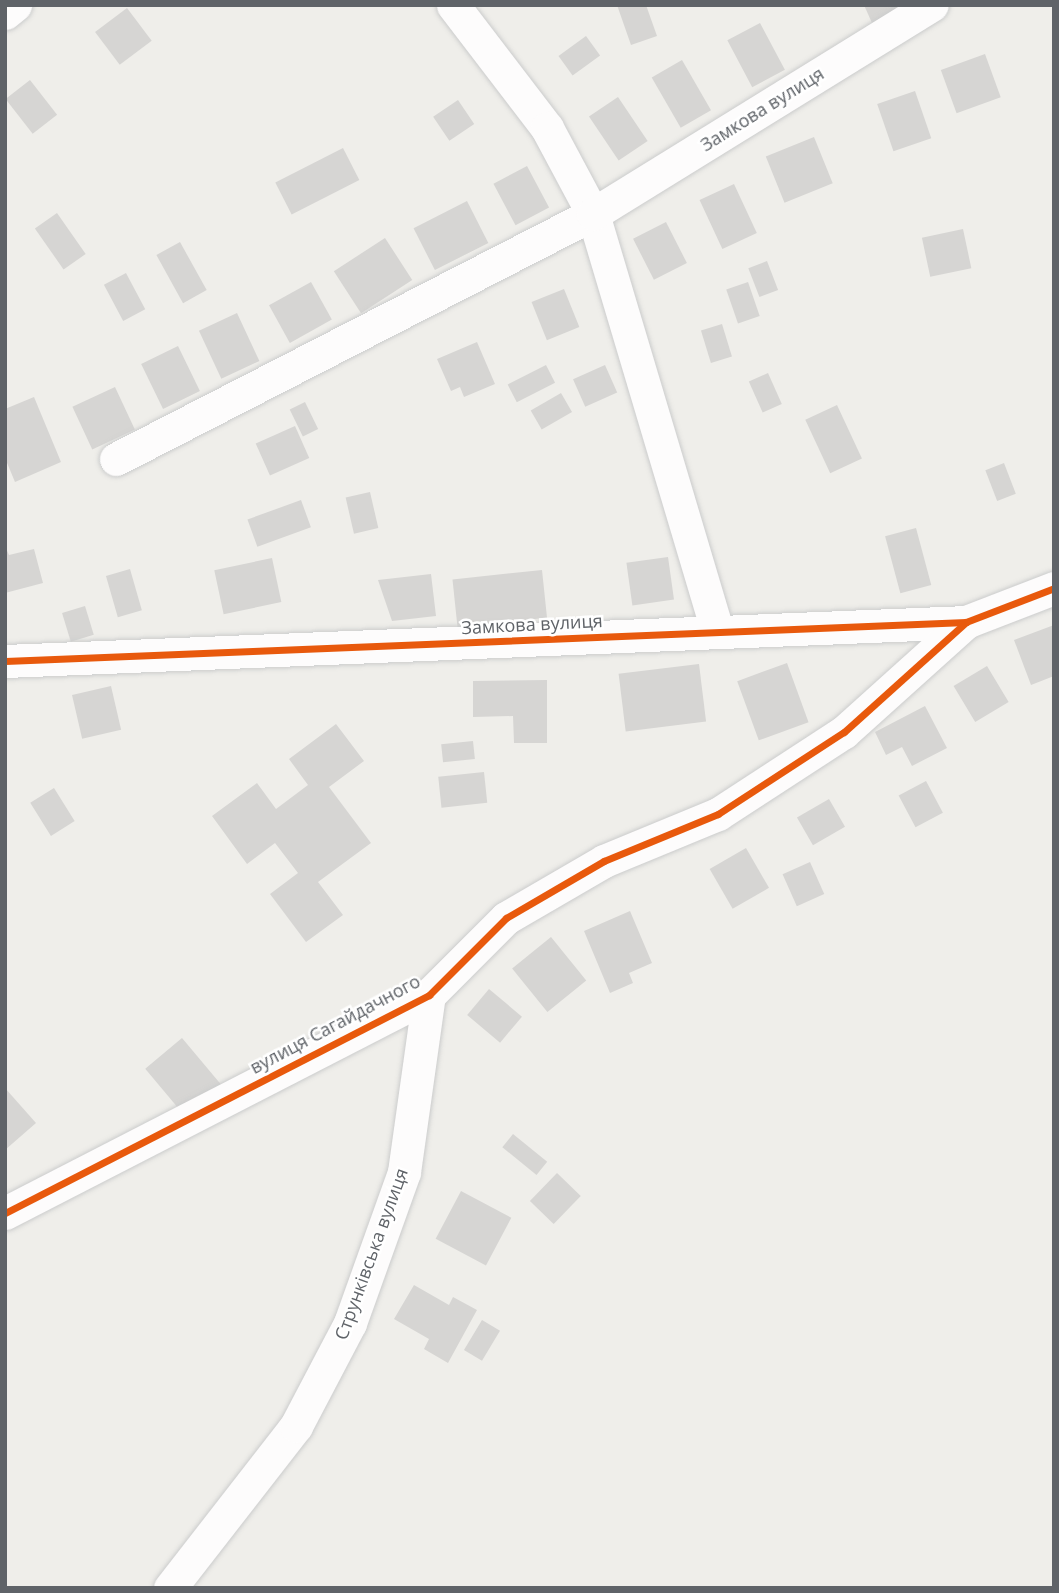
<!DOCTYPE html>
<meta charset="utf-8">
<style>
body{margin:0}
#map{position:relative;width:1059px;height:1593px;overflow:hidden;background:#efeeea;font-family:"Open Sans",sans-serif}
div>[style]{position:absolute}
.building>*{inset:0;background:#d6d5d3;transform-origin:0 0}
.roads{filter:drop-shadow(0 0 2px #cbcccc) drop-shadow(0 0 2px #cbcccc)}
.minor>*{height:33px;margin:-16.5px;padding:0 16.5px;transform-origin:16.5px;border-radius:16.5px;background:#fdfcfc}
.cycleway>*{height:7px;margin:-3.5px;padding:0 3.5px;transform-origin:3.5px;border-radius:3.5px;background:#e8590c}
span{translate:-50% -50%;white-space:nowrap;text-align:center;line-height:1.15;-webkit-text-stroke:5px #fff;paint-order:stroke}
.street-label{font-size:18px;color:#5f6368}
.frame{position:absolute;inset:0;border:7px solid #5f6368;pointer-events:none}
</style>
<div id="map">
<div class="building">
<i style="clip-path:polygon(617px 5px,646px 5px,657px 36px,631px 45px)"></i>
<i style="clip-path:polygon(864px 5px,904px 5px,872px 23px)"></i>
<i style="left:127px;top:8px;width:41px;height:40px;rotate:53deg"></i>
<i style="left:760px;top:23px;width:53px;height:37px;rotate:62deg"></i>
<i style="left:586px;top:36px;width:24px;height:34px;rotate:54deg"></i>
<i style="left:985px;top:54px;width:46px;height:47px;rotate:70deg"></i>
<i style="left:682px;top:60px;width:58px;height:35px;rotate:60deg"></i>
<i style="left:30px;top:80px;width:44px;height:31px;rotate:52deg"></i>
<i style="left:915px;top:91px;width:50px;height:40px;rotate:71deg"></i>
<i style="left:618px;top:97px;width:53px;height:35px;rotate:56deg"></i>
<i style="left:458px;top:100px;width:29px;height:30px;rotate:56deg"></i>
<i style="left:814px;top:137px;width:50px;height:52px;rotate:68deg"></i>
<i style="left:343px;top:148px;width:36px;height:76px;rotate:63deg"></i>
<i style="left:527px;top:166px;width:47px;height:38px;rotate:62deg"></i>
<i style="left:734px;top:184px;width:54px;height:38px;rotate:65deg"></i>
<i style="left:467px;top:201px;width:47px;height:60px;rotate:63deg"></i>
<i style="left:57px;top:213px;width:50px;height:27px;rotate:55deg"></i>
<i style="left:666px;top:222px;width:46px;height:37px;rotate:63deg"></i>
<i style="left:963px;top:229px;width:40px;height:42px;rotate:78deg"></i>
<i style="left:385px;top:238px;width:50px;height:61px;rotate:57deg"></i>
<i style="left:180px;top:242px;width:55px;height:27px;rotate:61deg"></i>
<i style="left:767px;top:261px;width:31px;height:20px;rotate:69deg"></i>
<i style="left:126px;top:273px;width:41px;height:25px;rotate:62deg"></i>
<i style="left:311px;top:282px;width:43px;height:48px;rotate:61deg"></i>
<i style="left:748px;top:282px;width:36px;height:23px;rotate:71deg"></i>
<i style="left:564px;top:289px;width:41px;height:35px;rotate:68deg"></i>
<i style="left:237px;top:313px;width:53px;height:42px;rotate:65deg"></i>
<i style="left:722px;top:324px;width:34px;height:22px;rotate:73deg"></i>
<i style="clip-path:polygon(477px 342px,495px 384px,464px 397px,460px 387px,451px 391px,437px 359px)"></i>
<i style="left:178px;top:346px;width:50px;height:41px;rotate:64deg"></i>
<i style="left:546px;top:365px;width:20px;height:43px;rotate:63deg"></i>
<i style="left:605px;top:365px;width:30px;height:35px;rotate:66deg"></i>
<i style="left:768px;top:373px;width:34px;height:21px;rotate:66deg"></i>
<i style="left:115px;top:387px;width:47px;height:47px;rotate:65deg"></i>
<i style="left:561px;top:393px;width:22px;height:35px;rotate:60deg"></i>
<i style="clip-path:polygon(34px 397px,61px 462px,15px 482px,5px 458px,5px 409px)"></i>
<i style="left:305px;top:402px;width:30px;height:17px;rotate:64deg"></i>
<i style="left:837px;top:405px;width:59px;height:35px;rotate:65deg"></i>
<i style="left:295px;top:426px;width:35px;height:43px;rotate:66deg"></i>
<i style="left:1004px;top:463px;width:33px;height:20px;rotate:69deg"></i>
<i style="left:370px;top:492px;width:37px;height:25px;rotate:77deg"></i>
<i style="left:301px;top:500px;width:29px;height:57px;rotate:70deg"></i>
<i style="left:916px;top:528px;width:59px;height:32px;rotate:75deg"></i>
<i style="clip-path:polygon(5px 546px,9px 555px,34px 549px,43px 583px,5px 593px)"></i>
<i style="left:668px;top:557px;width:43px;height:42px;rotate:82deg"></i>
<i style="left:272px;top:558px;width:45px;height:59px;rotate:78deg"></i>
<i style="left:130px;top:569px;width:43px;height:25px;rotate:74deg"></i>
<i style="left:542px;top:570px;width:48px;height:90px;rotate:84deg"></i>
<i style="clip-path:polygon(431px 574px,436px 616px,392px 621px,378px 580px)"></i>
<i style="left:85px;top:606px;width:30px;height:24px;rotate:73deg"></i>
<i style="clip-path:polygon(1054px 625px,1054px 676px,1031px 685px,1014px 640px)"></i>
<i style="left:787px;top:663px;width:63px;height:53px;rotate:70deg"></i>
<i style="left:699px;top:664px;width:58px;height:81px;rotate:83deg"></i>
<i style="left:987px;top:666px;width:42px;height:39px;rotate:59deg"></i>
<i style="clip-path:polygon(547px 680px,547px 743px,514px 743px,513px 716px,473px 717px,473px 681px)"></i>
<i style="left:111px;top:686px;width:45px;height:40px;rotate:77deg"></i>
<i style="clip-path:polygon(925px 706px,947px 748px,912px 766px,902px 747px,886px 755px,875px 732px)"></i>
<i style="clip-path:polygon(336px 724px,364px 761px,329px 787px,371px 843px,318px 882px,343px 915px,306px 942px,270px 894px,298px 873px,275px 843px,247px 864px,212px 816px,257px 783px,276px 809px,308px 785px,289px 759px)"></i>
<i style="left:473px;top:741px;width:18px;height:32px;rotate:84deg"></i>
<i style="left:484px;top:772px;width:31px;height:46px;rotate:84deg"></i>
<i style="left:926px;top:781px;width:36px;height:31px;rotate:62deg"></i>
<i style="left:54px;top:788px;width:39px;height:28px;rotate:58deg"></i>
<i style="left:829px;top:799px;width:32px;height:37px;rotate:60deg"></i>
<i style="left:746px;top:848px;width:46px;height:42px;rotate:60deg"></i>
<i style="left:810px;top:862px;width:35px;height:30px;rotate:66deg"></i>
<i style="clip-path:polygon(630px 911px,652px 963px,629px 973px,633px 983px,610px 993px,584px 931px)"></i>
<i style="left:551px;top:937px;width:56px;height:50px;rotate:51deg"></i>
<i style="left:489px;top:989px;width:43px;height:34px;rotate:40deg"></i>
<i style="left:182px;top:1038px;width:61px;height:48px;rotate:50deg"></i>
<i style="clip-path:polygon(5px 1088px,36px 1123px,5px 1150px)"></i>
<i style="left:513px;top:1134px;width:44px;height:17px;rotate:39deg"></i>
<i style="left:557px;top:1173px;width:33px;height:39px;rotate:44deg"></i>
<i style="left:461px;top:1191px;width:57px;height:54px;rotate:28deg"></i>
<i style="clip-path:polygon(414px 1285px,449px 1305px,453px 1297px,477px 1310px,448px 1363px,424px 1349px,429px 1339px,394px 1319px)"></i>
<i style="left:482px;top:1320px;width:21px;height:35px;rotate:31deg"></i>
</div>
<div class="roads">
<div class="minor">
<i style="left:453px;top:5px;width:155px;rotate:52.6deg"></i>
<i style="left:547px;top:128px;width:98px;rotate:61.9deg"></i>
<i style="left:593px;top:214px;width:435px;rotate:73.4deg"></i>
<i style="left:5px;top:13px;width:13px;rotate:-39deg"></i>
<i style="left:116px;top:459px;width:536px;rotate:-27.19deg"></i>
<i style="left:593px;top:214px;width:398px;rotate:-31.7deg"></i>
<i style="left:5px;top:661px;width:962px;rotate:-2.32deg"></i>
<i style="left:966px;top:622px;width:94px;rotate:-21.1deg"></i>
<i style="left:5px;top:1213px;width:477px;rotate:-27.2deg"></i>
<i style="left:429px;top:995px;width:109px;rotate:-45deg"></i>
<i style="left:506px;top:918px;width:113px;rotate:-30.2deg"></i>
<i style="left:604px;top:861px;width:123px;rotate:-22.4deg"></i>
<i style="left:718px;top:814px;width:150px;rotate:-33.1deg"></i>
<i style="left:844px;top:732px;width:164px;rotate:-42deg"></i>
<i style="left:170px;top:1588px;width:205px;rotate:-52.1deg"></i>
<i style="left:296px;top:1426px;width:116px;rotate:-62.3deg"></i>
<i style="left:350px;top:1323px;width:160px;rotate:-70.3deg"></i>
<i style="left:404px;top:1172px;width:179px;rotate:-82deg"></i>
</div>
</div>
<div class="cycleway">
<i style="left:5px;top:661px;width:962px;rotate:-2.32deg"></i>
<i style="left:966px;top:622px;width:94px;rotate:-21.1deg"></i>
<i style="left:5px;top:1213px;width:477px;rotate:-27.2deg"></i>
<i style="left:429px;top:995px;width:109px;rotate:-45deg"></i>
<i style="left:506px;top:918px;width:113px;rotate:-30.2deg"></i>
<i style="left:604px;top:861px;width:123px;rotate:-22.4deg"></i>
<i style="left:718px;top:814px;width:150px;rotate:-33.1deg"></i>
<i style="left:844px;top:732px;width:164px;rotate:-42deg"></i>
</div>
<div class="street-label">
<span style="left:762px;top:109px;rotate:-32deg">Замкова вулиця</span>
<span style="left:532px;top:624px;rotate:-3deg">Замкова вулиця</span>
<span style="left:335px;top:1024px;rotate:-28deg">вулиця Сагайдачного</span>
<span style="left:371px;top:1254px;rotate:-70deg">Струнківська вулиця</span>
</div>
<div class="frame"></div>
</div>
